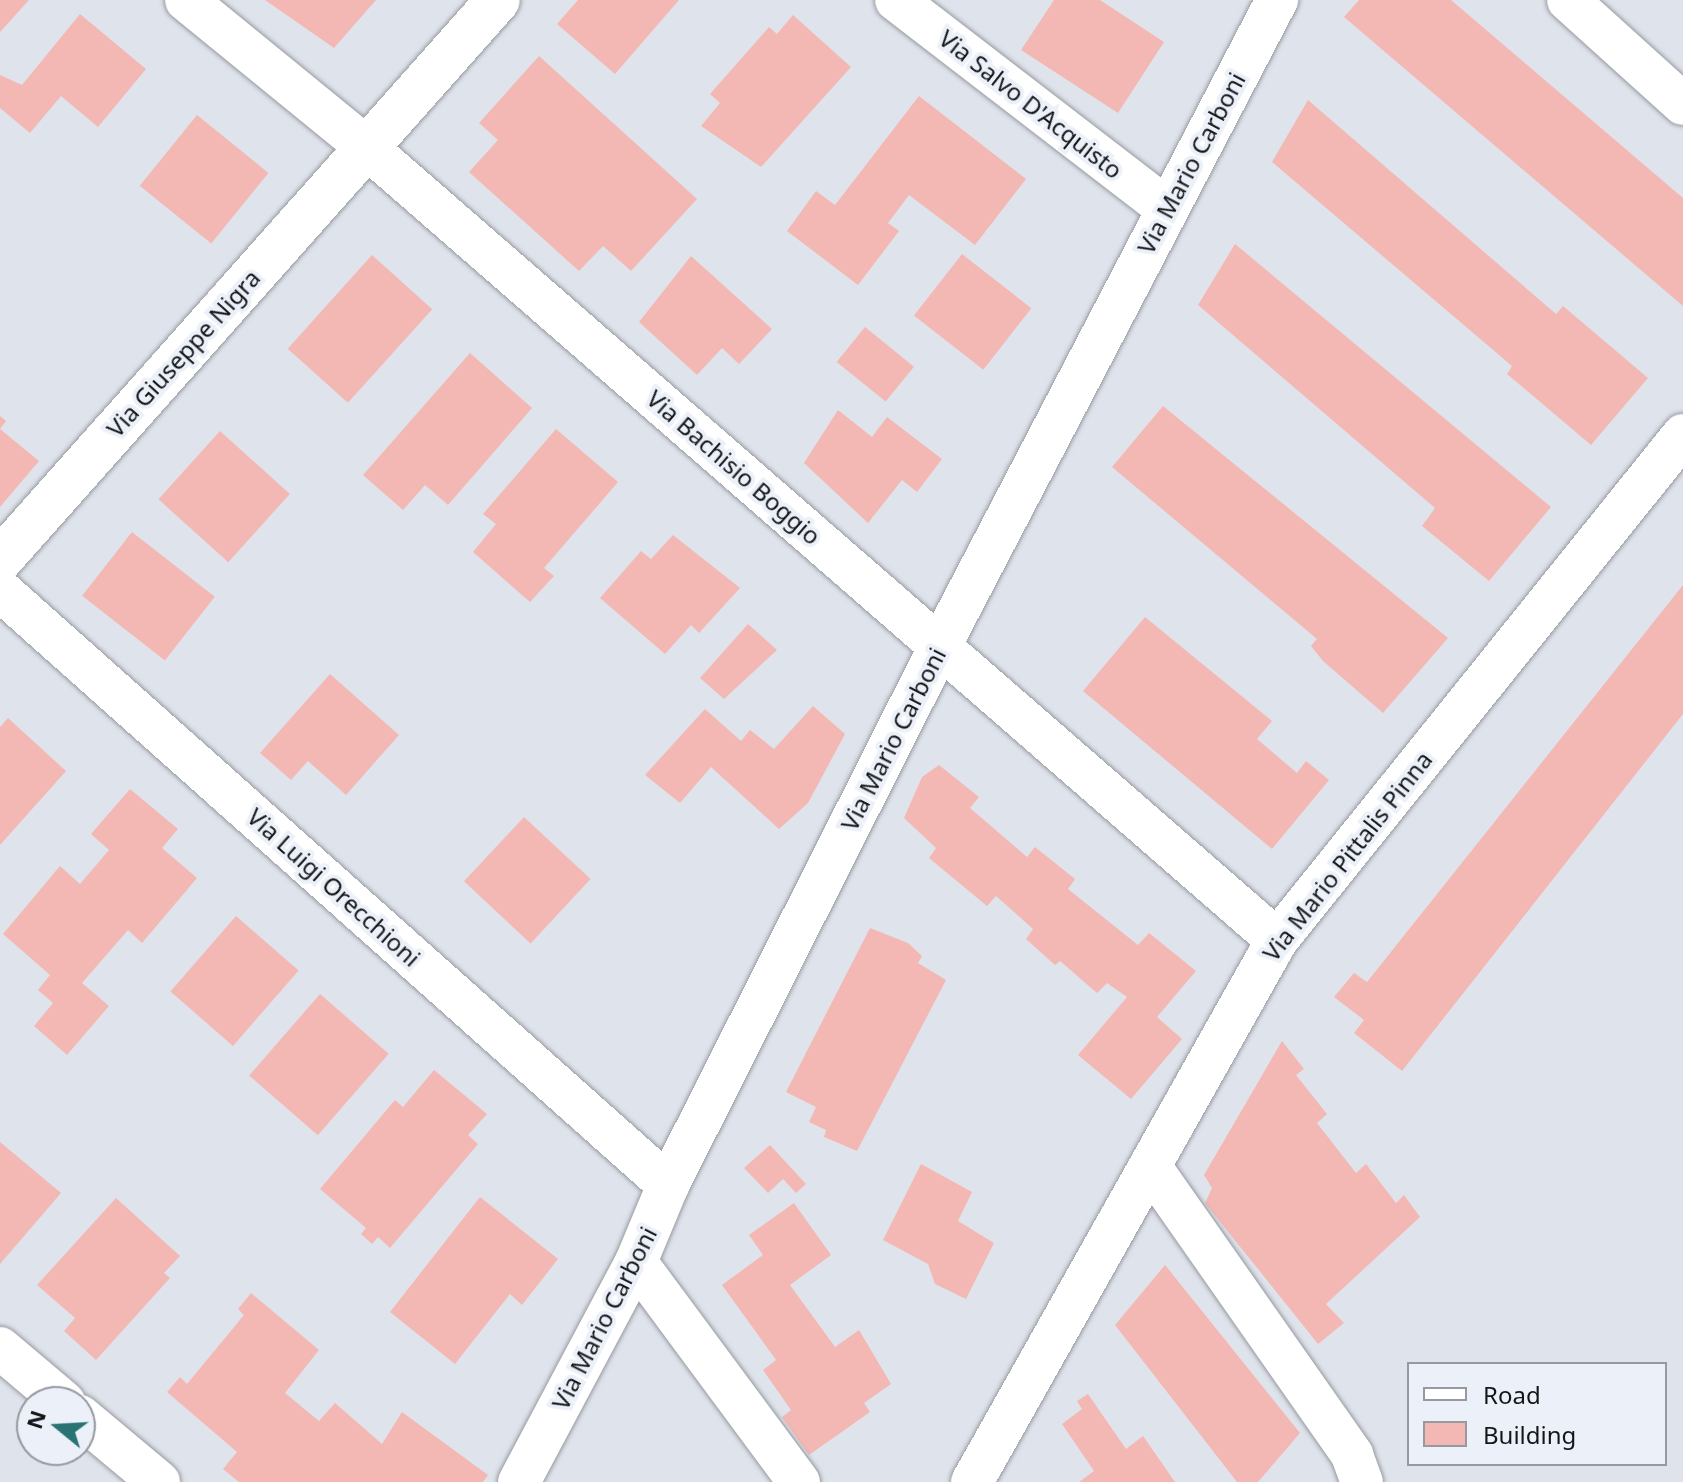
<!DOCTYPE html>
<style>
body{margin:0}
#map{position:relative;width:1683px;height:1482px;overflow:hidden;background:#dfe3eb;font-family:"Noto Sans",sans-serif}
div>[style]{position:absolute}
.building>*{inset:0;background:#f4b8b4;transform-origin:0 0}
.roads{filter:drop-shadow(0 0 2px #969aa1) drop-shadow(0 0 2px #969aa1)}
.street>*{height:42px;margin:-21px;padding:0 21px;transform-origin:21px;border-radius:21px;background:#fff}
.secondary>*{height:44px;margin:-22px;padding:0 22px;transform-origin:22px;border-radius:22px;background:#fff}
span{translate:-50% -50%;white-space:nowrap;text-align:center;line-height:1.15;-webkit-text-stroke:8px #ecf1f9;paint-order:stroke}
.street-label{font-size:24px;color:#141618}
.legend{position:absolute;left:1407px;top:1362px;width:260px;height:104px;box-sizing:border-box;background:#ecf1f9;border:2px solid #96999f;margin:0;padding:10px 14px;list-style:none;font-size:24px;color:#141618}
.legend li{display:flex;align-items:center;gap:16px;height:40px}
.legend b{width:40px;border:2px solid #96999f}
.north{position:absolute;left:16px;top:1386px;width:80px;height:80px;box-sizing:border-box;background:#ecf1f9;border:2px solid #96999f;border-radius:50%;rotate:288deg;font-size:22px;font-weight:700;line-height:32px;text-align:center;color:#141618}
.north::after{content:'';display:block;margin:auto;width:28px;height:36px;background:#297375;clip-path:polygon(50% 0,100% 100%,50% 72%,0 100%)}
</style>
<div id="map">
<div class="building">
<i style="clip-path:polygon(0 0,29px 0,0 32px)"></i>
<i style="clip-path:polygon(265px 0,376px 0,334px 48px)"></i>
<i style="clip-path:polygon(578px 0,679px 0,615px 74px,557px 24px)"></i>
<i style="clip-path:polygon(1054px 0,1100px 0,1164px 42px,1118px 113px,1021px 50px)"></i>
<i style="clip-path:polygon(1359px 0,1451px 0,1683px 198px,1683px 306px,1344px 17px)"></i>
<i style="clip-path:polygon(80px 14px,146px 69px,98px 127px,61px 96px,30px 133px,0 108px,0 75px,22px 85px)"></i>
<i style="clip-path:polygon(793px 15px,851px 67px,761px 167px,701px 126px,720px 103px,710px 94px,769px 27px,777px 34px)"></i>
<i style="clip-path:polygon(539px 56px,697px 199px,631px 271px,603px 246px,579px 271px,469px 172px,498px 140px,479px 123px)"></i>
<i style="clip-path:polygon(919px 96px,1026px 179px,975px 245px,909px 195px,888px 223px,899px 231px,858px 285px,787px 231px,816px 191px,835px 205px)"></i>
<i style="clip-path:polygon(1308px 100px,1556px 314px,1563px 306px,1648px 378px,1591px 445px,1507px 374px,1512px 366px,1272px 162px)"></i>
<i style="left:197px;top:115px;width:92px;height:91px;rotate:39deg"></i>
<i style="clip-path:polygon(1235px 244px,1551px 507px,1489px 581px,1422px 526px,1435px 508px,1198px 305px)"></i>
<i style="left:962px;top:254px;width:88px;height:78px;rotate:38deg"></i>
<i style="left:372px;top:255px;width:81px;height:126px;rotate:42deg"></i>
<i style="clip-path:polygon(691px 256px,772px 329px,739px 364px,722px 348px,697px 375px,639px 322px)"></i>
<i style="left:865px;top:327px;width:63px;height:45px;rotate:39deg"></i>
<i style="clip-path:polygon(470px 353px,532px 408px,448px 505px,425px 485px,403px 510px,363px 475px)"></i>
<i style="clip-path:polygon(1163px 406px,1448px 638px,1383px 713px,1323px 661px,1311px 646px,1317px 639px,1112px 467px)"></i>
<i style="clip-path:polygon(838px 410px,872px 437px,887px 417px,942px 459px,917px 492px,902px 480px,868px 523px,804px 463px)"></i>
<i style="clip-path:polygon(0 416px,6px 421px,0 429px,39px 461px,0 507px)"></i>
<i style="clip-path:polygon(556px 429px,618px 482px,544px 568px,554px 576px,530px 602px,473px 552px,496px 524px,483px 514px)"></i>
<i style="left:220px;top:431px;width:94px;height:92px;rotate:42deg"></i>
<i style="left:132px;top:532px;width:105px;height:81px;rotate:38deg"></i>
<i style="clip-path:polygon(673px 535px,740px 588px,699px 633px,691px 625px,665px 654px,600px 598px,641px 551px,651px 559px)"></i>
<i style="clip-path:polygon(1683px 585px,1683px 714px,1402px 1071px,1354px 1033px,1364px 1020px,1334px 997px,1354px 973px,1367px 982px)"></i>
<i style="clip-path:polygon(1145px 617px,1272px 721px,1257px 739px,1297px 773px,1306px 761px,1329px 780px,1272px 849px,1083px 691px)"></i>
<i style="clip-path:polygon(748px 624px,777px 650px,724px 699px,700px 678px)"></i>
<i style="clip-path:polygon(330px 674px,399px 735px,346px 795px,308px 761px,291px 780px,260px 753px)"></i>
<i style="clip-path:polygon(813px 706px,845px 734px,808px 803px,779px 829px,711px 767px,680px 803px,645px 775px,705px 709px,741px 741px,750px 730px,774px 749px)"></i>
<i style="clip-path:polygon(8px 718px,66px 771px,0 845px,0 727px)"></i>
<i style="clip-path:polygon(939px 765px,979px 797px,970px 808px,1027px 857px,1035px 847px,1075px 879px,1068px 889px,1138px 945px,1149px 933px,1196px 971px,1157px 1017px,1182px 1039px,1131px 1099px,1078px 1055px,1127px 997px,1107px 983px,1097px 993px,1060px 961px,1055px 965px,1026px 939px,1033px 929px,996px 896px,987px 906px,929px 858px,936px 848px,904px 818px,922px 777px)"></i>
<i style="clip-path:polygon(130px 789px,178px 829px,162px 848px,197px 878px,142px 943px,128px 930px,82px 983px,109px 1006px,67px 1055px,34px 1026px,53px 1003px,38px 990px,50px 975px,3px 934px,60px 866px,80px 884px,109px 850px,91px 834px)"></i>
<i style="left:524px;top:817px;width:91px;height:88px;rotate:43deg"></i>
<i style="left:236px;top:916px;width:83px;height:100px;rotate:41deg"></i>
<i style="clip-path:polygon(870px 928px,908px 943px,922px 956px,918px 963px,946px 980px,857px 1151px,824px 1137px,826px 1130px,809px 1122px,816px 1107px,786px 1092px)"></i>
<i style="left:320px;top:994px;width:91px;height:108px;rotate:41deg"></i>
<i style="clip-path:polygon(1282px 1041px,1304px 1069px,1296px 1075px,1327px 1114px,1317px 1123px,1356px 1173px,1366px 1164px,1396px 1203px,1404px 1195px,1420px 1217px,1326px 1304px,1344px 1323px,1318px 1344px,1205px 1203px,1212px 1188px,1204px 1175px)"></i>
<i style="clip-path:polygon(434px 1070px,487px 1114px,468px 1135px,478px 1144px,390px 1248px,378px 1237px,372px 1244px,361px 1234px,366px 1228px,320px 1189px,395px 1100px,403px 1107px)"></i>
<i style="clip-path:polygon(0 1142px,61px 1193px,0 1264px)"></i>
<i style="clip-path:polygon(770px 1145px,806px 1184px,796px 1193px,783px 1179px,768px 1193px,744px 1168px)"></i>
<i style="clip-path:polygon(921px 1164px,972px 1192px,958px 1221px,994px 1243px,966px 1299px,935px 1284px,928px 1264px,883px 1240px)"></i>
<i style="clip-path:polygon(480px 1197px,558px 1259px,522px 1305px,510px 1294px,455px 1364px,390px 1312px)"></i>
<i style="clip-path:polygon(116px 1198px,180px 1256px,164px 1273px,170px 1278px,96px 1360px,64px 1331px,75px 1318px,37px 1285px)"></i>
<i style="clip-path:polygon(794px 1203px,831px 1255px,790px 1285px,835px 1347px,859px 1330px,891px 1384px,864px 1403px,870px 1412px,809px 1455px,782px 1417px,791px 1410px,763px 1370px,776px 1360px,722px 1285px,763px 1255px,749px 1235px)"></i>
<i style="clip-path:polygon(1165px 1265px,1300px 1433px,1258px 1482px,1237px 1482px,1115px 1325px)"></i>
<i style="clip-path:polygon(251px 1293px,319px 1350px,285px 1393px,319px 1421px,335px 1403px,382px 1444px,402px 1412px,488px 1475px,483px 1482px,239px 1482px,223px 1469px,237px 1452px,167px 1392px,180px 1377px,187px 1384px,244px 1315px,238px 1309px)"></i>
<i style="clip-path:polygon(1088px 1394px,1126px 1449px,1143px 1436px,1175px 1482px,1079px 1482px,1094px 1471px,1062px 1424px,1082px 1409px,1077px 1401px)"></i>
</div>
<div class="roads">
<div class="street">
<i style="left:186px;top:0;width:232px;rotate:39.2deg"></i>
<i style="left:366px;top:147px;width:1208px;rotate:41.04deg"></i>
<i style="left:896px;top:0;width:342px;rotate:37.6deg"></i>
<i style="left:1568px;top:0;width:155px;rotate:42.1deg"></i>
<i style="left:0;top:590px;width:895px;rotate:41.69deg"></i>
<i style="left:1150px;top:1166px;width:353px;rotate:55deg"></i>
<i style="left:1352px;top:1455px;width:29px;rotate:70deg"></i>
<i style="left:636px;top:1262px;width:274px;rotate:53.5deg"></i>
<i style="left:0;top:1348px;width:84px;rotate:40.2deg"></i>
<i style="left:80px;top:1416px;width:103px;rotate:39.9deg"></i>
<i style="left:519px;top:1482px;width:249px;rotate:-62deg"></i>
<i style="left:636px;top:1262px;width:83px;rotate:-67.4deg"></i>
<i style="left:668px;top:1185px;width:604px;rotate:-63.22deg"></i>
<i style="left:940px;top:646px;width:729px;rotate:-62.45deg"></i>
<i style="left:972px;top:1482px;width:622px;rotate:-60.63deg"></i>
<i style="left:1277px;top:940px;width:648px;rotate:-51.2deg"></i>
</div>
<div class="secondary">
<i style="left:0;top:560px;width:749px;rotate:-48.35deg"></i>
</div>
</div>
<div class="street-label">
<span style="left:1031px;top:104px;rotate:38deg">Via Salvo D'Acquisto</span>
<span style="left:1191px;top:163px;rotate:-62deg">Via Mario Carboni</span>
<span style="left:183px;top:353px;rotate:-48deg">Via Giuseppe Nigra</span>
<span style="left:734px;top:467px;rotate:41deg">Via Bachisio Boggio</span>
<span style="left:893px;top:739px;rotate:-63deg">Via Mario Carboni</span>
<span style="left:1347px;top:856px;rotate:-52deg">Via Mario Pittalis Pinna</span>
<span style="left:334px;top:887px;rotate:42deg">Via Luigi Orecchioni</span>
<span style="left:604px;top:1318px;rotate:-63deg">Via Mario Carboni</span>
</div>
<ul class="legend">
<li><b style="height:10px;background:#fff"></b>Road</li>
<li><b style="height:22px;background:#f4b8b4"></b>Building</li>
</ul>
<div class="north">N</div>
</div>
